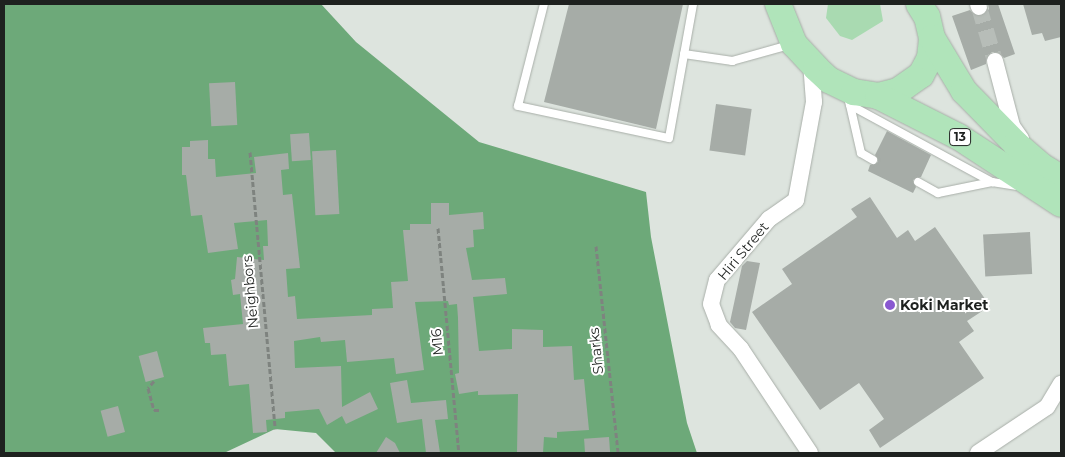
<!DOCTYPE html>
<style>
body{margin:0}
#map{position:relative;width:1065px;height:457px;overflow:hidden;background:#dde4de;font-family:Montserrat,sans-serif}
div>[style]{position:absolute}
.green>*{inset:0;background:#a9dab1}
.water>*{inset:0;background:#6da979}
.building>*{inset:0;background:#a6aca7;transform-origin:0 0}
.minor-tunnel>*{height:16px;margin-top:-8px;transform-origin:0;background:repeating-linear-gradient(90deg,#b7bdb8 0 16px,transparent 0 24px)}
.path>*{height:3px;margin-top:-1.5px;transform-origin:0;background:repeating-linear-gradient(90deg,#7e837f 0 5px,transparent 0 7.5px)}
.roads{filter:drop-shadow(0 0 1px #a8aea8) drop-shadow(0 0 1px #a8aea8)}
.service>*{height:8px;margin:-4px;padding:0 4px;transform-origin:4px;border-radius:4px;background:#fff}
.minor>*{height:16px;margin:-8px;padding:0 8px;transform-origin:8px;border-radius:8px;background:#fff}
.trunk>*{height:26px;margin:-13px;padding:0 13px;transform-origin:13px;border-radius:13px;background:#b0e4ba}
.dots>*{width:14px;height:14px;translate:-50% -50%;box-sizing:border-box;border:2px solid #fff;border-radius:50%}
span{translate:-50% -50%;white-space:nowrap;text-align:center;line-height:1.15;-webkit-text-stroke:4px #fff;paint-order:stroke}
.shield-label span{padding:1px 4px;background:#fff;border:1px solid;border-radius:4px;-webkit-text-stroke-width:0}
.shield-label{font-size:12px;color:#1e211f;font-weight:700}
.street-label{font-size:14px;color:#1e211f}
.poi-label{font-size:14px;color:#1e211f;font-weight:700}
.left{translate:0 -50%;text-align:left}
.frame{position:absolute;inset:0;border:5px solid #1e211f;pointer-events:none}
</style>
<div id="map">
<div class="green">
<i style="clip-path:polygon(828px 4px,880px 4px,883px 21px,852px 40px,840px 36px,826px 18px)"></i>
</div>
<div class="water">
<i style="clip-path:polygon(4px 4px,321px 4px,356px 42px,479px 142px,646px 192px,651px 237px,687px 423px,697px 453px,336px 453px,316px 433px,275px 429px,224px 453px,4px 453px)"></i>
</div>
<div class="building">
<i style="clip-path:polygon(569px 4px,683px 4px,656px 129px,544px 102px)"></i>
<i style="clip-path:polygon(988px 4px,998px 4px,1015px 54px,1004px 58px,998px 52px,992px 52px,986px 58px,986px 64px,971px 70px,952px 16px,970px 10px,977px 17px,983px 16px,989px 9px)"></i>
<i style="clip-path:polygon(1023px 4px,1061px 4px,1061px 37px,1045px 41px,1042px 33px,1032px 35px)"></i>
<i style="left:235px;top:82px;width:43px;height:26px;rotate:87deg"></i>
<i style="left:716px;top:104px;width:36px;height:47px;rotate:8deg"></i>
<i style="clip-path:polygon(887px 131px,931px 155px,921px 177px,913px 180px,916px 187px,913px 193px,868px 171px,870px 165px,878px 162px,875px 155px)"></i>
<i style="left:309px;top:133px;width:27px;height:19px;rotate:86deg"></i>
<i style="clip-path:polygon(208px 140px,208px 159px,215px 159px,216px 177px,256px 173px,254px 157px,288px 153px,289px 169px,281px 170px,283px 195px,292px 194px,300px 268px,286px 269px,288px 297px,295px 296px,297px 319px,372px 315px,372px 309px,393px 308px,391px 282px,408px 281px,403px 230px,410px 230px,410px 224px,431px 224px,431px 203px,449px 203px,449px 215px,483px 212px,484px 229px,473px 230px,474px 247px,466px 248px,472px 280px,505px 278px,507px 294px,473px 297px,479px 351px,512px 349px,512px 329px,543px 330px,543px 347px,572px 346px,574px 380px,584px 379px,589px 430px,557px 432px,557px 438px,544px 437px,543px 453px,517px 453px,518px 394px,478px 395px,478px 391px,459px 394px,455px 374px,459px 373px,458px 318px,457px 304px,449px 305px,448px 301px,415px 302px,424px 370px,396px 374px,394px 358px,347px 362px,345px 340px,321px 342px,320px 337px,294px 341px,295px 368px,341px 366px,342px 407px,370px 392px,378px 409px,346px 424px,342px 416px,327px 425px,319px 409px,285px 412px,285px 418px,266px 420px,267px 432px,253px 433px,249px 384px,229px 386px,226px 354px,211px 355px,210px 343px,205px 343px,203px 328px,243px 324px,240px 294px,233px 295px,231px 280px,235px 279px,237px 257px,264px 260px,263px 246px,268px 246px,267px 220px,234px 223px,238px 249px,208px 253px,202px 215px,191px 216px,186px 175px,182px 175px,182px 147px,190px 147px,190px 141px)"></i>
<i style="left:336px;top:150px;width:64px;height:24px;rotate:87deg"></i>
<i style="clip-path:polygon(870px 197px,897px 238px,908px 230px,915px 241px,935px 227px,990px 306px,967px 321px,974px 331px,959px 342px,984px 378px,880px 448px,869px 430px,884px 419px,859px 383px,820px 410px,752px 312px,792px 284px,782px 269px,857px 217px,851px 209px)"></i>
<i style="left:1030px;top:232px;width:42px;height:47px;rotate:87deg"></i>
<i style="clip-path:polygon(747px 261px,760px 263px,746px 330px,735px 328px,730px 322px,742px 266px)"></i>
<i style="left:157px;top:351px;width:27px;height:19px;rotate:75deg"></i>
<i style="clip-path:polygon(407px 380px,411px 403px,446px 400px,448px 419px,435px 420px,440px 453px,426px 453px,422px 419px,397px 423px,390px 383px)"></i>
<i style="left:118px;top:406px;width:27px;height:18px;rotate:75deg"></i>
<i style="clip-path:polygon(386px 437px,395px 443px,400px 453px,376px 453px)"></i>
<i style="left:609px;top:437px;width:16px;height:25px;rotate:86deg"></i>
</div>
<div class="minor-tunnel">
<i style="left:979px;top:7px;width:56px;rotate:73.5deg"></i>
</div>
<div class="path">
<i style="left:250px;top:152px;width:278px;rotate:84.8deg"></i>
<i style="left:438px;top:228px;width:226px;rotate:84.7deg"></i>
<i style="left:596px;top:246px;width:208px;rotate:83.9deg"></i>
<i style="left:154px;top:381px;width:9px;rotate:131deg"></i>
<i style="left:148px;top:388px;width:23px;rotate:75deg"></i>
<i style="left:154px;top:410px;width:5px"></i>
</div>
<div class="roads">
<div class="service">
<i style="left:544px;top:4px;width:105px;rotate:104.3deg"></i>
<i style="left:518px;top:106px;width:154px;rotate:12deg"></i>
<i style="left:669px;top:138px;width:136px;rotate:-79.8deg"></i>
<i style="left:684px;top:54px;width:49px;rotate:8.3deg"></i>
<i style="left:732px;top:61px;width:59px;rotate:-15.7deg"></i>
<i style="left:847px;top:95px;width:10px;rotate:73deg"></i>
<i style="left:850px;top:105px;width:162px;rotate:28.5deg"></i>
<i style="left:992px;top:182px;width:24px;rotate:9deg"></i>
<i style="left:850px;top:105px;width:49px;rotate:77.1deg"></i>
<i style="left:861px;top:153px;width:14px;rotate:30deg"></i>
<i style="left:918px;top:182px;width:23px;rotate:29deg"></i>
<i style="left:938px;top:193px;width:55px;rotate:-11.5deg"></i>
</div>
<div class="minor">
<i style="left:978px;top:4px;width:3px;rotate:72deg"></i>
<i style="left:995px;top:61px;width:67px;rotate:75.3deg"></i>
<i style="left:1012px;top:126px;width:16px;rotate:55deg"></i>
<i style="left:810px;top:453px;width:125px;rotate:-123.6deg"></i>
<i style="left:741px;top:349px;width:33px;rotate:-133deg"></i>
<i style="left:719px;top:325px;width:22px;rotate:-111deg"></i>
<i style="left:711px;top:304px;width:25px;rotate:-76deg"></i>
<i style="left:717px;top:280px;width:80px;rotate:-49.6deg"></i>
<i style="left:769px;top:219px;width:33px;rotate:-35deg"></i>
<i style="left:796px;top:200px;width:100px;rotate:-79.6deg"></i>
<i style="left:814px;top:102px;width:40px;rotate:-94.3deg"></i>
<i style="left:978px;top:453px;width:83px;rotate:-33.7deg"></i>
<i style="left:1047px;top:407px;width:27px;rotate:-59deg"></i>
</div>
<div class="trunk">
<i style="left:778px;top:4px;width:43px;rotate:68.2deg"></i>
<i style="left:794px;top:44px;width:33px;rotate:47deg"></i>
<i style="left:816px;top:68px;width:18px;rotate:43deg"></i>
<i style="left:829px;top:80px;width:28px;rotate:26deg"></i>
<i style="left:854px;top:92px;width:24px;rotate:9deg"></i>
<i style="left:878px;top:96px;width:21px;rotate:-14deg"></i>
<i style="left:898px;top:91px;width:28px;rotate:-35deg"></i>
<i style="left:921px;top:75px;width:19px;rotate:-62deg"></i>
<i style="left:930px;top:58px;width:20px;rotate:-84deg"></i>
<i style="left:932px;top:38px;width:22px;rotate:-103deg"></i>
<i style="left:927px;top:17px;width:15px;rotate:-122deg"></i>
<i style="left:932px;top:38px;width:62px;rotate:58.9deg"></i>
<i style="left:964px;top:91px;width:74px;rotate:45.5deg"></i>
<i style="left:1016px;top:144px;width:33px;rotate:41deg"></i>
<i style="left:1041px;top:166px;width:23px;rotate:31deg"></i>
<i style="left:878px;top:96px;width:91px;rotate:26.8deg"></i>
<i style="left:959px;top:137px;width:122px;rotate:33.3deg"></i>
</div>
</div>
<div class="dots">
<i style="left:890px;top:305px;background:#8958d1"></i>
</div>
<div class="shield-label">
<span style="left:960px;top:137px">13</span>
</div>
<div class="street-label">
<span style="left:743px;top:251px;rotate:-50deg">Hiri Street</span>
<span style="left:250px;top:292px;rotate:-95deg">Neighbors</span>
<span style="left:437px;top:342px;rotate:-95deg">M16</span>
<span style="left:596px;top:351px;rotate:-96deg">Sharks</span>
</div>
<div class="poi-label">
<span class="left" style="left:900px;top:305px">Koki Market</span>
</div>
<div class="frame"></div>
</div>
